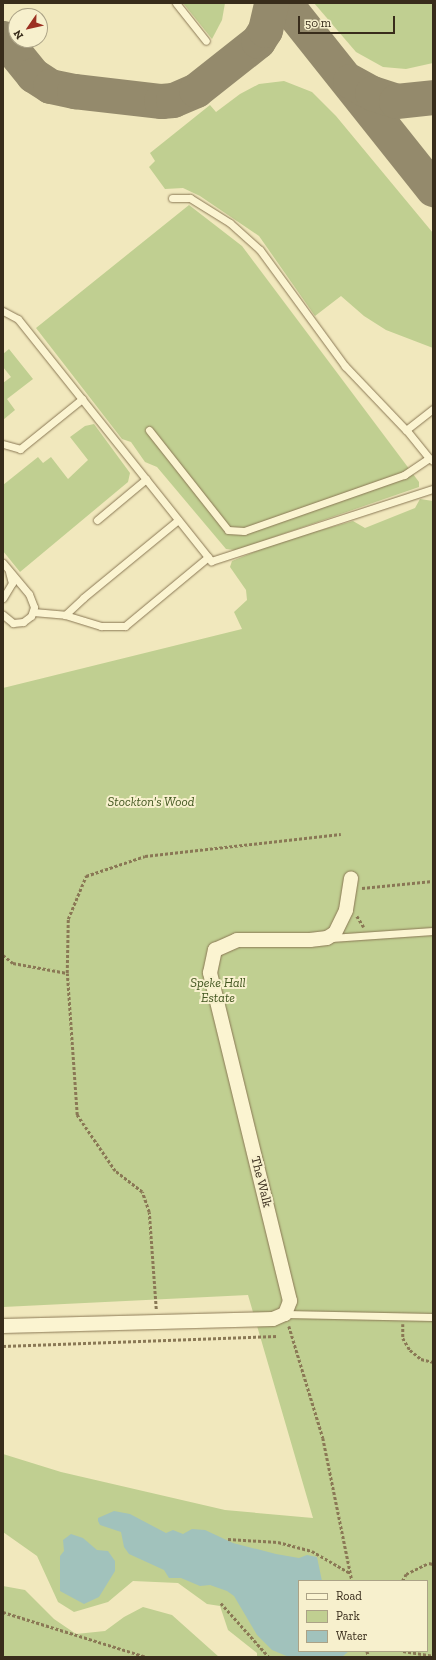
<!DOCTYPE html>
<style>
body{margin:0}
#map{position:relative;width:436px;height:1660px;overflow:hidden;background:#f1e8bd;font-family:"Zilla Slab",serif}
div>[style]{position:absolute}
.green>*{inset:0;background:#c0cf91}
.water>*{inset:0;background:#a1c2bc}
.taxiway>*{height:35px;margin:-17.5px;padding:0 17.5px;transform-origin:17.5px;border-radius:17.5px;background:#948a6c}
.path>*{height:2.5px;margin-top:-1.25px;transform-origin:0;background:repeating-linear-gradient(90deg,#8a7855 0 3px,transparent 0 5px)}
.roads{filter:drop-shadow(0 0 1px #8a7855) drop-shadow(0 0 1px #8a7855)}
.service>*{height:7px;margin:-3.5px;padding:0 3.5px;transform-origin:3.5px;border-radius:3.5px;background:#fbf4d1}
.minor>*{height:14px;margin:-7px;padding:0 7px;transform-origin:7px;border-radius:7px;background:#fbf4d1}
span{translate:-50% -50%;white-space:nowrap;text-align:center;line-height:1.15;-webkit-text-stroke:4px #f7f0cd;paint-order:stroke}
.park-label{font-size:13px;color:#425620;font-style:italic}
.street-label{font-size:13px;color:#382c1b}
.frame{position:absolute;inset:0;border:4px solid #382c1b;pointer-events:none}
.legend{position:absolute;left:298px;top:1580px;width:130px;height:72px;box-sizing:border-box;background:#f7f0cd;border:1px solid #aba286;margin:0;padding:5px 7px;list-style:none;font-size:12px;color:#382c1b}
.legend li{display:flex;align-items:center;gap:8px;height:20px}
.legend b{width:20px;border:1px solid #aba286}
.north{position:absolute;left:8px;top:8px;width:40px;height:40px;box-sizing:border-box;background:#f7f0cd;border:1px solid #aba286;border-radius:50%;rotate:236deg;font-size:11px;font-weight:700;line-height:16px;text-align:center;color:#382c1b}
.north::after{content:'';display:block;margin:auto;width:14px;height:18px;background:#9c3021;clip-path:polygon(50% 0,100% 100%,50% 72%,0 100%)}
.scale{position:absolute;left:298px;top:16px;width:97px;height:18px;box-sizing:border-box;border:2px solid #382c1b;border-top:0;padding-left:5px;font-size:12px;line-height:14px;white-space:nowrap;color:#382c1b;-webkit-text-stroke:3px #f7f0cd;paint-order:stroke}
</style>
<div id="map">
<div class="green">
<i style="clip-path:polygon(183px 3px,225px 3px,222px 20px,212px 39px)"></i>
<i style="clip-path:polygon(314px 3px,433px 3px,433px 63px,406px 69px,383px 67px,356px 52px)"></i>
<i style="clip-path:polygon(284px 81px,312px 92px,336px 116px,433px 233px,433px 348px,386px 330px,364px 316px,341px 296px,315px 316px,259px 236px,200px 196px,183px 188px,165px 189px,149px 167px,155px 161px,150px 153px,210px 105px,216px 112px,240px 94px,259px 84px)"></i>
<i style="clip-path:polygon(189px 205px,242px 246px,419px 482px,419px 487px,254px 544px,235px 550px,226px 549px,157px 467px,145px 462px,131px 442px,122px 439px,36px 328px)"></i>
<i style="clip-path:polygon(9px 349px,33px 379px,7px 399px,15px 410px,3px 420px,3px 383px,11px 377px,3px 367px,3px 354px)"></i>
<i style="clip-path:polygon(94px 424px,130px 473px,128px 482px,20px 572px,3px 551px,3px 485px,38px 457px,43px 463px,51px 457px,68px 479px,88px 460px,70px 437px,85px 426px)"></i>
<i style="clip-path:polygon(evenodd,420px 499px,433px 501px,433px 1657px,257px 1657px,257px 1653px,228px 1630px,220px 1606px,207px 1604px,178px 1583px,133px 1581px,108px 1602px,74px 1612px,58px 1602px,37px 1556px,3px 1532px,3px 1454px,61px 1472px,225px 1510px,313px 1518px,248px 1295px,3px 1307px,3px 688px,242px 629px,234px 612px,247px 600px,246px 590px,230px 567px,232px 561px,281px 541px,353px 521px,365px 528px,415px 508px,420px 499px,299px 1581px,427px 1581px,427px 1651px,299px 1651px,299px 1581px)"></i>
<i style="clip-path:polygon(3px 1586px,25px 1590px,54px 1619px,76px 1634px,105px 1631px,124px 1617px,143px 1607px,172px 1615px,219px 1657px,3px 1657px)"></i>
</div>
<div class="water">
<i style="clip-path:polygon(114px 1511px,130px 1514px,166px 1533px,173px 1530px,183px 1534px,192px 1529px,205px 1530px,233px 1543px,276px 1554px,299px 1558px,307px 1555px,317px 1557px,322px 1581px,299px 1581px,299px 1651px,349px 1651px,342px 1657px,289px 1657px,272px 1650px,257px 1635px,234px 1596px,227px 1591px,210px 1585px,200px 1586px,181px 1578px,169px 1578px,164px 1570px,129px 1554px,124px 1547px,121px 1532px,100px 1525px,98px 1521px,98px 1518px)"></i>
<i style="clip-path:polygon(71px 1534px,83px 1538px,97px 1550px,108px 1551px,115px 1561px,115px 1571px,99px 1597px,84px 1604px,60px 1591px,60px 1556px,64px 1551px,63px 1540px)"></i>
</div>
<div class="taxiway">
<i style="left:285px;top:3px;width:238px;rotate:51.5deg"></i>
<i style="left:3px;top:38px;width:48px;rotate:51deg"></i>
<i style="left:33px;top:75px;width:20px;rotate:33deg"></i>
<i style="left:50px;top:86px;width:25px;rotate:12deg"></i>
<i style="left:74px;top:91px;width:88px;rotate:6.6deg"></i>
<i style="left:161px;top:101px;width:12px;rotate:-5deg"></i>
<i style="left:173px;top:100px;width:25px;rotate:-23deg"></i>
<i style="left:196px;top:90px;width:79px;rotate:-38.3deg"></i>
<i style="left:258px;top:41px;width:13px;rotate:-58deg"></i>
<i style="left:265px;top:30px;width:28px;rotate:-77deg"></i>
<i style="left:350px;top:81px;width:25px;rotate:29deg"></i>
<i style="left:372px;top:93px;width:25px;rotate:18deg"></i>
<i style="left:396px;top:101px;width:37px;rotate:-6deg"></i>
</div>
<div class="path">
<i style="left:362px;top:888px;width:71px;rotate:-5.6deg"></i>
<i style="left:357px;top:916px;width:13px;rotate:58deg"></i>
<i style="left:3px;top:955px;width:13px;rotate:39deg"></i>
<i style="left:13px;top:963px;width:55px;rotate:10.5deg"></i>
<i style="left:156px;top:1309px;width:97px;rotate:-94.1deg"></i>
<i style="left:149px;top:1212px;width:21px;rotate:-109deg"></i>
<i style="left:142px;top:1192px;width:34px;rotate:-142deg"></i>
<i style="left:115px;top:1171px;width:68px;rotate:-124.2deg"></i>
<i style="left:77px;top:1115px;width:142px;rotate:-94deg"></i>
<i style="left:67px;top:973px;width:54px;rotate:-88.9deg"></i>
<i style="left:68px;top:919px;width:47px;rotate:-67.3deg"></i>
<i style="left:86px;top:876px;width:62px;rotate:-18.7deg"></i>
<i style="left:145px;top:856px;width:197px;rotate:-6.4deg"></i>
<i style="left:403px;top:1324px;width:14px;rotate:90deg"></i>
<i style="left:403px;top:1338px;width:14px;rotate:60deg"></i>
<i style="left:410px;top:1350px;width:14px;rotate:39deg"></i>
<i style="left:421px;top:1359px;width:12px;rotate:14deg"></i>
<i style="left:289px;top:1326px;width:117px;rotate:73.1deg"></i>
<i style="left:323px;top:1438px;width:146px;rotate:78.5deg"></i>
<i style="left:3px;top:1346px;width:275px;rotate:-2.1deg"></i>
<i style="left:228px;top:1539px;width:50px;rotate:3.4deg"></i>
<i style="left:278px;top:1542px;width:35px;rotate:15deg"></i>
<i style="left:312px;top:1551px;width:44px;rotate:30.1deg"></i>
<i style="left:402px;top:1581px;width:8px;rotate:-60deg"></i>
<i style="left:406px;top:1574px;width:25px;rotate:-26deg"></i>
<i style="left:429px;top:1563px;width:4px;rotate:14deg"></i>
<i style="left:221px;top:1603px;width:72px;rotate:48.4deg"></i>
<i style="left:3px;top:1612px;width:151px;rotate:17.4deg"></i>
<i style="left:367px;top:1651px;width:6px;rotate:72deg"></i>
<i style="left:403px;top:1651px;width:30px;rotate:9deg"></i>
</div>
<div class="roads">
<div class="service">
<i style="left:176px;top:3px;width:48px;rotate:51.7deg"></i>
<i style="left:172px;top:198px;width:18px"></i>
<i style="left:190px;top:198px;width:47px;rotate:32deg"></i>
<i style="left:230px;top:223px;width:40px;rotate:42deg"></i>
<i style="left:260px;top:250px;width:144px;rotate:53.8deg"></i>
<i style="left:345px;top:366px;width:88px;rotate:46.4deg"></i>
<i style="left:3px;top:311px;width:17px;rotate:28deg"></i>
<i style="left:18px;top:319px;width:310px;rotate:51.4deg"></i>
<i style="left:211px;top:561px;width:233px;rotate:-18deg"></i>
<i style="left:149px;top:430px;width:127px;rotate:51.7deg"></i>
<i style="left:228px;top:530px;width:16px;rotate:4deg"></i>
<i style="left:244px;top:531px;width:170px;rotate:-19.3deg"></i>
<i style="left:404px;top:475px;width:30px;rotate:-34deg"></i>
<i style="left:429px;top:458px;width:5px;rotate:37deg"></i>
<i style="left:3px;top:444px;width:18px;rotate:16deg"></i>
<i style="left:20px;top:449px;width:80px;rotate:-38.9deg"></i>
<i style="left:429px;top:458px;width:36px;rotate:-129deg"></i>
<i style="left:406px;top:430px;width:34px;rotate:-38deg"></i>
<i style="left:97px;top:520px;width:64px;rotate:-39.9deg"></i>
<i style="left:3px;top:563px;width:40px;rotate:50deg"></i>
<i style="left:29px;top:594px;width:14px;rotate:69deg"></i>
<i style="left:34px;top:607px;width:9px;rotate:108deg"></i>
<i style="left:31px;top:616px;width:10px;rotate:143deg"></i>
<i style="left:23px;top:622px;width:10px;rotate:174deg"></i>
<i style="left:13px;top:623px;width:13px;rotate:-141deg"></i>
<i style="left:3px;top:598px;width:17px;rotate:-59deg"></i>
<i style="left:12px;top:583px;width:11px;rotate:-105deg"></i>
<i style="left:33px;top:612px;width:32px;rotate:5deg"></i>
<i style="left:65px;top:615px;width:38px;rotate:17deg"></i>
<i style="left:101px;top:626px;width:24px"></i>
<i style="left:125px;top:626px;width:108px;rotate:-39.7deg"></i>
<i style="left:65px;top:615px;width:25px;rotate:-43deg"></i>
<i style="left:83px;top:598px;width:123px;rotate:-39.4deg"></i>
<i style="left:331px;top:938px;width:102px;rotate:-3.9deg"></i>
<i style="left:285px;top:1314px;width:148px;rotate:1.2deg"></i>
</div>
<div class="minor">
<i style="left:3px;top:1326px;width:270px;rotate:-1.5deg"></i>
<i style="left:273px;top:1319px;width:13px;rotate:-23deg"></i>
<i style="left:285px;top:1314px;width:14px;rotate:-69deg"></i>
<i style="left:290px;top:1301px;width:338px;rotate:-103.7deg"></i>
<i style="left:210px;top:973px;width:24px;rotate:-78deg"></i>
<i style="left:215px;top:950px;width:24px;rotate:-24deg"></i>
<i style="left:237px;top:940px;width:73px"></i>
<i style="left:310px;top:940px;width:17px;rotate:-7deg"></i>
<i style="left:327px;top:938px;width:9px;rotate:-32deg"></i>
<i style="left:335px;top:933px;width:25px;rotate:-64deg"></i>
<i style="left:346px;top:910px;width:32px;rotate:-81deg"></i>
</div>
</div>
<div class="park-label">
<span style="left:151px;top:802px">Stockton's Wood</span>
<span style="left:218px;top:991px">Speke Hall<br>Estate</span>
</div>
<div class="street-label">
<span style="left:261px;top:1182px;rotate:76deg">The Walk</span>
</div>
<div class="frame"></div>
<ul class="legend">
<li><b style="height:5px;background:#fbf4d1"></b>Road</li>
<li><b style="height:11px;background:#c0cf91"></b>Park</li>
<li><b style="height:11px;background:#a1c2bc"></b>Water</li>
</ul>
<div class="north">N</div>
<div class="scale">50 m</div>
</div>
